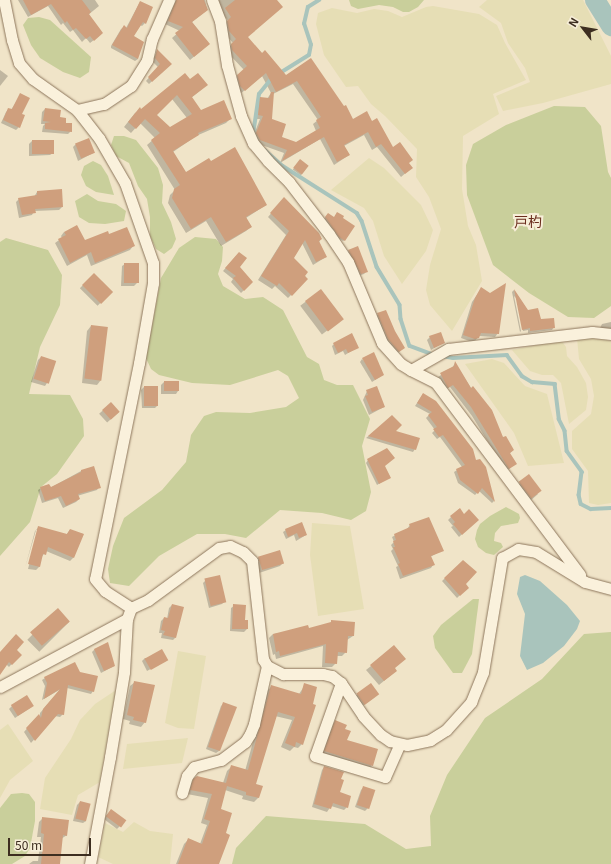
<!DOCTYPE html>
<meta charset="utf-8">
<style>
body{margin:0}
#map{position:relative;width:611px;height:864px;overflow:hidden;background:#f0e4c8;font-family:Georgia,"Noto Sans JP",serif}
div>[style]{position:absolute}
.farmland>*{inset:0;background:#e6deb5}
.green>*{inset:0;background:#c9cf9b}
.water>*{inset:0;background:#a9c4bc}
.shadow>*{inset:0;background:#0003;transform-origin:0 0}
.stream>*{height:3.5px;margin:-1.75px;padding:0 1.75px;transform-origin:1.75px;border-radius:1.75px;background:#a9c4bc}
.river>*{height:20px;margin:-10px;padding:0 10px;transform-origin:10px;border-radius:10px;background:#a9c4bc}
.building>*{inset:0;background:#cf9f7d;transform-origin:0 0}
.roads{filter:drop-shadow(0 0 1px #8d765c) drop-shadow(0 0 1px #8d765c)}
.minor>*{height:11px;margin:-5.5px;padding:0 5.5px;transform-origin:5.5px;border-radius:5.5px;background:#faf1dc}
span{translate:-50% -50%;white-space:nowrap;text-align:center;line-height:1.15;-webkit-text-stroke:4px #f7eed8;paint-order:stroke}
.quarter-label{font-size:14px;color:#6b2e1e}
.north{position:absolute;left:563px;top:8px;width:40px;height:40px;-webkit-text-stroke:3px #f7eed8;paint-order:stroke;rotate:301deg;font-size:11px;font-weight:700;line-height:16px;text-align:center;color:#3d2e20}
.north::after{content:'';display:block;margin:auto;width:14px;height:18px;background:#3d2e20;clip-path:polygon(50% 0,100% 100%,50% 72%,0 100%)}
.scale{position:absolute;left:8px;top:838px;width:83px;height:18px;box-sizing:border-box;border:2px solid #3d2e20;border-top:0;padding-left:5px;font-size:12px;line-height:14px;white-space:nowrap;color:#3d2e20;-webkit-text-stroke:3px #f7eed8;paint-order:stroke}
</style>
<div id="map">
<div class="farmland">
<i style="clip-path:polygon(487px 0,583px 0,611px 56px,611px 84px,543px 103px,503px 111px,496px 96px,530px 82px,525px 68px,508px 43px,501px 23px,479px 7px)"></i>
<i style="clip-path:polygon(433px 6px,479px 14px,497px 25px,505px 43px,526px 80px,493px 94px,499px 114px,463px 136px,462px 189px,468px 226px,476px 245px,482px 281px,452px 331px,430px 305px,426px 290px,430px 265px,441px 229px,429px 197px,416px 177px,417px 149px,385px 116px,371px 104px,358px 86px,346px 87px,324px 55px,316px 24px,318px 13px,332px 8px,357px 13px,374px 9px,388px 11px,402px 17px,426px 7px)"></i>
<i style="clip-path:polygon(369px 158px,384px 168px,421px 205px,433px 230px,426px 251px,402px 284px,384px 256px,373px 221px,364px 208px,331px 190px)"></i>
<i style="clip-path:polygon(593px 336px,611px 341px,611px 503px,598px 505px,589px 503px,588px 471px,572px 449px,572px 431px,591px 414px,594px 396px,591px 379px,579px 359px,577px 338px)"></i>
<i style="clip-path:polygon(561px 340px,566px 347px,567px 356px,577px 367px,586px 383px,588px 397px,586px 410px,569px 424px,561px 383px,553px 375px,542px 375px,530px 371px,512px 350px)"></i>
<i style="clip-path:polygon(492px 359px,504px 363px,525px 386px,547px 394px,564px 463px,528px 466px,514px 433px,465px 364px)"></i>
<i style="clip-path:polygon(312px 523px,350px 526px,364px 609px,318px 616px,310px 555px)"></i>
<i style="clip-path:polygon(178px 651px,206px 656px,194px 729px,178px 728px,165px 723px)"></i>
<i style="clip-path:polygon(116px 690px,100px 782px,78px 795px,72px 815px,40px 809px,45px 778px,71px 739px,80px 720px,95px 704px)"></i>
<i style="clip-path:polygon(8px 724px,33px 761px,10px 780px,0 798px,0 730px)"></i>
<i style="clip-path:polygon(188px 738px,182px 763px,123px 769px,127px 744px)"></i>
<i style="clip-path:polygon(134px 822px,150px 831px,173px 834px,170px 864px,113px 864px,98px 857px,105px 823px,123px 832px)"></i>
</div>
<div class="green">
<i style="clip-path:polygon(349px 0,424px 0,418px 7px,409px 12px,403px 12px,393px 7px,379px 5px,358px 9px,351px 6px)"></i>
<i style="clip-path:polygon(39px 17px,50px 20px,91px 57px,89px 72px,80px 78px,63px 72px,40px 58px,31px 45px,23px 25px,28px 18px)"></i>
<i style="clip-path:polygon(554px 106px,585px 107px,601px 126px,608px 172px,611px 178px,611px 306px,594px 318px,568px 317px,529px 293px,493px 265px,467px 195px,466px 165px,473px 144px,506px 125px)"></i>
<i style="clip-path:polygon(114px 136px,124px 136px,136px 140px,158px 168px,163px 185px,162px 203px,171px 222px,176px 239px,172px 248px,164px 254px,156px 249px,150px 236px,150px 217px,147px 199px,138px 186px,129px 163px,116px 156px,111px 145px)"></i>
<i style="clip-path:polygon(93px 161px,101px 165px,108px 176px,114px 195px,96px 192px,86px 186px,81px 175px,84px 166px)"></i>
<i style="clip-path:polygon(87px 194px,98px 201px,116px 204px,126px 211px,124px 221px,105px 224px,89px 223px,79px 217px,75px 201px)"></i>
<i style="clip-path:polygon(195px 237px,216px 239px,223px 247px,222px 261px,218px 274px,223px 286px,245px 299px,263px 297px,283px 310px,307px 357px,319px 364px,324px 380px,337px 385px,353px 385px,370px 419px,362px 446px,371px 492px,366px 511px,351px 520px,322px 513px,280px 510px,246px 538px,225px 534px,197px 534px,159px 556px,129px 586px,110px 583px,108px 569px,113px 546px,124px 518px,162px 490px,186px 462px,191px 435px,204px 416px,216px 412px,250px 413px,286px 407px,299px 398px,288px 376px,278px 370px,230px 385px,192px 383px,159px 375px,151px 369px,146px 358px,161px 278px,179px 248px)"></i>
<i style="clip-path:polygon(6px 238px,48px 250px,62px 275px,60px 305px,40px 347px,29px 394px,70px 395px,83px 419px,84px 436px,57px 474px,41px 487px,30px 522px,0 556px,0 242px)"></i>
<i style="clip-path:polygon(506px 507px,519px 514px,520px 518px,518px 523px,501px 526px,495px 533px,494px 541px,501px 543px,503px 547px,494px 555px,486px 553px,478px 547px,475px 539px,477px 530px,480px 524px,490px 516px)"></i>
<i style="clip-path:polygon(473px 599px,479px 599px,472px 654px,462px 673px,453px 673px,435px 648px,433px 636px,441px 625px)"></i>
<i style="clip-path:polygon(611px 632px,611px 864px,232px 864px,236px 848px,266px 816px,365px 824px,406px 849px,431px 846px,430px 816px,447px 775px,485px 718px,542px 679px,584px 634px)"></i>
<i style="clip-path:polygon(22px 793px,29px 794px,35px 802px,35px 821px,30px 848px,25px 856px,12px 864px,0 864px,0 808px,11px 794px)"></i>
</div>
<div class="water">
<i style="clip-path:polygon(525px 575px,540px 581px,567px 605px,580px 621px,577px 629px,564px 646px,543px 663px,527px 670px,520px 656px,525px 614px,517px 594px,520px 577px)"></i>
</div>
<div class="shadow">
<i style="clip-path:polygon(18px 0,95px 0,99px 6px,88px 15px,99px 36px,90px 43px,86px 38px,82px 42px,73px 30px,70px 32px,63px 23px,61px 25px,48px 6px,28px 17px)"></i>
<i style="clip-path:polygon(172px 0,205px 0,207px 10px,192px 22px,209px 44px,190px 60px,172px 38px,180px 31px,165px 24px,172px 7px)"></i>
<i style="clip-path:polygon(evenodd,214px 0,276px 0,246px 38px,286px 76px,310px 60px,352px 120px,372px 122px,393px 149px,408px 163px,408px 171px,401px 177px,377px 147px,372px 150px,364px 135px,344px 146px,349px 155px,334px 165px,320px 139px,280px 163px,284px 153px,256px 143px,253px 137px,260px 119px,255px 119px,257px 102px,261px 98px,267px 99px,271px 93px,262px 76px,240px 94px,234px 79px,244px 70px,228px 53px,228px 48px,233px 43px,225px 34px,224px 25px,228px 21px,214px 0,293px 84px,318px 120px,313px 124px,316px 131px,296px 143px,280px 137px,271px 120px,273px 94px,293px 84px)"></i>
<i style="clip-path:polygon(140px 2px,145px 23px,142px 26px,140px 25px,133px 37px,138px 59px,135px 61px,111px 48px,111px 46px,121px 29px,124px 27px,126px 28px)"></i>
<i style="clip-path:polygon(157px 51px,170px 64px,149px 84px,146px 81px,158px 67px,152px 61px)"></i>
<i style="clip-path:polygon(0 70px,8px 76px,0 86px)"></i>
<i style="clip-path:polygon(evenodd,190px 81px,202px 89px,191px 98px,201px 111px,230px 119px,226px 123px,196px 136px,173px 152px,186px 173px,211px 162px,266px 205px,246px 218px,251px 227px,246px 231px,221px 246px,206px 221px,186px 233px,168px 203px,170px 195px,175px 190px,147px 145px,155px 138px,140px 123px,131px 133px,124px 127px,135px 113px,190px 81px,172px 99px,187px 118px,169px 129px,155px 116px,172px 99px)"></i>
<i style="clip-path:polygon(21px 94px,21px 114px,19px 127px,16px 130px,1px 123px,6px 112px,9px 109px,11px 110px)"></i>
<i style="clip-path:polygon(45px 109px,59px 118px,71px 131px,68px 134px,42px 132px,43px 126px,45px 124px,41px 124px,42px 112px)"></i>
<i style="clip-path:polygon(32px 141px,53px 153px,50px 155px,29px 156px,29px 144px)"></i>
<i style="clip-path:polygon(76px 144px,93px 153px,78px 161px,73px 147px)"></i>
<i style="left:300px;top:160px;width:10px;height:12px;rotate:37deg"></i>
<i style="clip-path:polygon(37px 192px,62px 207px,59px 210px,34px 211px,32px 215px,19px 218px,16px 202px,19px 199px,34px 197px)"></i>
<i style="clip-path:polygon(281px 202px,321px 239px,319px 242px,326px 257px,313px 265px,302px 243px,293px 258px,307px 279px,288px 298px,275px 286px,272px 289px,258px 280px,286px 235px,268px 217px)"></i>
<i style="clip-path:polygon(328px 214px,345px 240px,343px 241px,338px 238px,324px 219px)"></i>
<i style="clip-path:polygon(64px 232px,85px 241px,108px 236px,133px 246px,130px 250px,91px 266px,87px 255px,67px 266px,55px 243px,62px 238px,61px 236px)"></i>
<i style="clip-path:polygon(349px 251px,366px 272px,364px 274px,358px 276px,346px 253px)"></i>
<i style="clip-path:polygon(236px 256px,238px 267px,252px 282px,241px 293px,231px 282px,233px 279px,223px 271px)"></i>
<i style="clip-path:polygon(125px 264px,137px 283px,134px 286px,121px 286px,122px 266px)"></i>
<i style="left:94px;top:274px;width:25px;height:20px;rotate:45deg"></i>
<i style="clip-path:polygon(481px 289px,498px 333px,495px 337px,479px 336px,475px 341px,472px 342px,461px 338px,472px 302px)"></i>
<i style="left:321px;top:290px;width:36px;height:26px;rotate:53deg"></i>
<i style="clip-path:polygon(514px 290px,528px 311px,554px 327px,552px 330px,528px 333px,528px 330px,523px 331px,517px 299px,514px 296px,521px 331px,520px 332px,512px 292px)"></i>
<i style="clip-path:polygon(378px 314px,394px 332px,404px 348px,396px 354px,385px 342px,375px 317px)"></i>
<i style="clip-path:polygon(611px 322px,611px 330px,600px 328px,602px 324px)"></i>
<i style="clip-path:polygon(91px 326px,101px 380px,97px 385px,82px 383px,87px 331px)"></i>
<i style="clip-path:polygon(430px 337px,444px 342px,431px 350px,427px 340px)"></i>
<i style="clip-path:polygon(335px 343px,358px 347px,345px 355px,343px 351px,335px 355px,332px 346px)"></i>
<i style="clip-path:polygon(41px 357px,47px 383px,45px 386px,31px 382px,38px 360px)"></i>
<i style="clip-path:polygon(362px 359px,383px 375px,372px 382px,360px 362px)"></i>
<i style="clip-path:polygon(455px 363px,503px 438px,513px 450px,509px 454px,515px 464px,506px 471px,472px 416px,450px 387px,445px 390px,438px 377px,452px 368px)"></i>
<i style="clip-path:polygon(164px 382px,178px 382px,178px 391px,176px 394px,161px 394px,161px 385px)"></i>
<i style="clip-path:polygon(144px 387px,158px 405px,155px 408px,142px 408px,141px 390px)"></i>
<i style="clip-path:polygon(367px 391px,384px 407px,369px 415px,363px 400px)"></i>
<i style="clip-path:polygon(423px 394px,475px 462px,485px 467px,494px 501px,492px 503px,479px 491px,475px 495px,458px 483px,454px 472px,462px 467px,440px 437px,437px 439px,432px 433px,435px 430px,426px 418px,430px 414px,415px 406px)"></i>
<i style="left:111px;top:403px;width:12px;height:16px;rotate:48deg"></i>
<i style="clip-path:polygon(392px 417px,394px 431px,415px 449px,413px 452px,366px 438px)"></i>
<i style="clip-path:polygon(368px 460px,384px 466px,390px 477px,377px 485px,366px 463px)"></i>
<i style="clip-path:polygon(81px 471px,99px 487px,97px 490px,77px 496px,79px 499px,76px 502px,63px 508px,58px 498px,42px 503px,38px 490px,41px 488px,50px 488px)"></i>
<i style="clip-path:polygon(520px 483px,538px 494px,529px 502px,517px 486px)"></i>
<i style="clip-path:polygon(459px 509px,464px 515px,477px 520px,459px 537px,451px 527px,453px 526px,448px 520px)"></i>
<i style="clip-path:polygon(410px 525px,443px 550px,430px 557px,433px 565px,431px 568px,400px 579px,396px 567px,398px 566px,391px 551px,393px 549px,391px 545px,394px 542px,392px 537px,407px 529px)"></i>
<i style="clip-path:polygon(38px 528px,66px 535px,70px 530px,83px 534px,73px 558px,70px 561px,46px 551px,41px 558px,39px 567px,36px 570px,28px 569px,38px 530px,36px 530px,25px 568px,35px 531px)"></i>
<i style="clip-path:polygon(286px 530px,306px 535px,296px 541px,294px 535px,286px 539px,283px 532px)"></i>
<i style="clip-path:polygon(279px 551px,283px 563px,280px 566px,259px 573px,255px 561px,258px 558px)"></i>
<i style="clip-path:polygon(462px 562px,464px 584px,467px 588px,457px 598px,442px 581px)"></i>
<i style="clip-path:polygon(206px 580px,225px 601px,222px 604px,209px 608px,203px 583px)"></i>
<i style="clip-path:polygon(172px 605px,175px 638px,173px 640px,161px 638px,162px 633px,159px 633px,161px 621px,164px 618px,167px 619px,169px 608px)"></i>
<i style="clip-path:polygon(234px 606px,247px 629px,244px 632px,230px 631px,231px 608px)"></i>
<i style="left:57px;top:610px;width:17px;height:42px;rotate:45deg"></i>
<i style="clip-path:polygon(308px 629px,353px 636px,347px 640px,346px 652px,342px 656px,336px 656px,336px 663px,332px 667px,322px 667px,323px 646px,276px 659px,275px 654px,273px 655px,269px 638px,273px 634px)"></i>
<i style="clip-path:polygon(95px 649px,114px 666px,101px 673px,92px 652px)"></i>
<i style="clip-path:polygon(15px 650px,20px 655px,9px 667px,6px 664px,0 673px,0 654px)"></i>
<i style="clip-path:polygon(145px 658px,167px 660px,147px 671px,142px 661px)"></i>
<i style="clip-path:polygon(371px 666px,394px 668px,391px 675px,379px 685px,366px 670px)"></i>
<i style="clip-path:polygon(79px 673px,93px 691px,91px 694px,67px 688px,63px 714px,60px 717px,55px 716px,31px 743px,24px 732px,36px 718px,40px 717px,40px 713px,61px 689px,42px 700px,45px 686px,42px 680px,45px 678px)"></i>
<i style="clip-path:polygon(135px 682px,145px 722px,141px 727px,129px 724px,130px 721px,123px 719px,130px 686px)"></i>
<i style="clip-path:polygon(305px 685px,302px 744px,298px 748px,294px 747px,290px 751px,281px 747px,292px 720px,275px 716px,255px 784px,261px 787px,258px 798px,254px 802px,242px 799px,243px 796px,225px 790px,219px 810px,225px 834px,218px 864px,176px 864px,184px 844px,188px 840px,200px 844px,207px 825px,201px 823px,208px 798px,187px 794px,190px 784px,194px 780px,223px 783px,227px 771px,231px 767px,245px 771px,267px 691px,271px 687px,299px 694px)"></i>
<i style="clip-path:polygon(370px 685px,375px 697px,361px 707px,354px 697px)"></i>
<i style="clip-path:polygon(224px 703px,219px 751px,216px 753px,206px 749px,221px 706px)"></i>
<i style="clip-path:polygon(12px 706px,30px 708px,15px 718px,9px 709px)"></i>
<i style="clip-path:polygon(335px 722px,344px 730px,346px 741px,372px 766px,370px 768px,322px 754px,333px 724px)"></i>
<i style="clip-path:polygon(324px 767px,340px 780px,339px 793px,347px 807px,344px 810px,331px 806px,327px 812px,312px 807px,322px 770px)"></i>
<i style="clip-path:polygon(364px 787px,368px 808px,365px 811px,355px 807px,361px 790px)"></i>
<i style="clip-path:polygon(80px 802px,86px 821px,83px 823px,73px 821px,77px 805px)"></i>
<i style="clip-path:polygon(109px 813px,120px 826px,117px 829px,104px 819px)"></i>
<i style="clip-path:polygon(43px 818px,67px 835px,61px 839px,55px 864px,29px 864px,33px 861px,38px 861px,41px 837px,37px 837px,39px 822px)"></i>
</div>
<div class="stream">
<i style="left:280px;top:73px;width:34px;rotate:-32deg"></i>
<i style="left:309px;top:55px;width:10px;rotate:-79deg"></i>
<i style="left:311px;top:45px;width:22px;rotate:-108deg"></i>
<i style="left:304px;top:24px;width:17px;rotate:-77deg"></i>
<i style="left:308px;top:7px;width:13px;rotate:-32deg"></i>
<i style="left:253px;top:135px;width:41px;rotate:-81.7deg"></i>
<i style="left:259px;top:94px;width:22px;rotate:-51deg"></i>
<i style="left:265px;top:150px;width:24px;rotate:42deg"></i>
<i style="left:283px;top:166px;width:88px;rotate:32.4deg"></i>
<i style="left:357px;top:213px;width:9px;rotate:58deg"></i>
<i style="left:362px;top:221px;width:48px;rotate:71.9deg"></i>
<i style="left:377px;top:267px;width:44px;rotate:58.8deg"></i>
<i style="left:400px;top:305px;width:14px;rotate:86deg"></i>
<i style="left:401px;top:319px;width:28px;rotate:72deg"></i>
<i style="left:410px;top:346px;width:23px;rotate:20deg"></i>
<i style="left:442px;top:356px;width:11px;rotate:10deg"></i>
<i style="left:453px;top:358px;width:54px;rotate:-3.2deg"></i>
<i style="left:507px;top:355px;width:26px;rotate:54deg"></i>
<i style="left:522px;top:376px;width:12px;rotate:31deg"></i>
<i style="left:532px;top:382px;width:23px;rotate:5deg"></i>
<i style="left:555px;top:384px;width:35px;rotate:83deg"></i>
<i style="left:559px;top:419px;width:13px;rotate:63deg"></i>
<i style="left:565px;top:431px;width:20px;rotate:84deg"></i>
<i style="left:567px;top:451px;width:26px;rotate:54deg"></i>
<i style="left:582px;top:472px;width:23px;rotate:97deg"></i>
<i style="left:579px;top:495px;width:9px;rotate:77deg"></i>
<i style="left:581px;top:504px;width:11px;rotate:27deg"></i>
<i style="left:591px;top:509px;width:20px;rotate:-3deg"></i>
</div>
<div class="river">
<i style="left:595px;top:0;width:31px;rotate:58deg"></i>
</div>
<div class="building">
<i style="clip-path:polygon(23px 0,82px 0,91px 12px,89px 14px,103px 33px,94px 41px,90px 36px,86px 39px,76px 28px,73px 30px,67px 21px,65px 23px,51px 4px,31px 15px)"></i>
<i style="clip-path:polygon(176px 0,204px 0,208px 10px,192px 22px,210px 44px,194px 57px,175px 33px,183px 27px,168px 21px)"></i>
<i style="clip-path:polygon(235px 0,277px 0,283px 7px,248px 37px,262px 53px,265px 50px,286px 75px,311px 58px,344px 106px,346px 105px,353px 119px,367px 111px,372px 121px,377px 118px,393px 147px,400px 142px,413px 160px,409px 163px,413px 168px,405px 174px,381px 144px,376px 147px,368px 132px,344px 145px,350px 155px,337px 162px,324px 137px,282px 161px,287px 150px,260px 140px,256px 133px,263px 116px,258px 115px,260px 97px,269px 98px,271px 92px,274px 92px,272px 119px,286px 124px,282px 137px,296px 142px,320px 128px,316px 120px,321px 117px,297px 81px,276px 92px,266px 73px,245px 91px,240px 86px,237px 75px,247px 66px,232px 50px,231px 44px,236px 39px,229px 31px,227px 21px,231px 17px,225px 8px)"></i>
<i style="clip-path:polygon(140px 1px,153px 7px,146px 24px,143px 22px,134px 36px,144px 42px,138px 59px,112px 45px,124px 25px,127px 28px)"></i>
<i style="clip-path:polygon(157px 49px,172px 64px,152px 82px,148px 77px,160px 64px,155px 58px)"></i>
<i style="clip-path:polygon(evenodd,185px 73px,190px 79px,198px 73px,208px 85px,192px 97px,201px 110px,224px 100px,232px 119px,198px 133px,199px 135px,173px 151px,186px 172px,209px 158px,211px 161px,235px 147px,267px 205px,246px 217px,252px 227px,226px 242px,211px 217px,191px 229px,172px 198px,174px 189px,180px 185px,151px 140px,160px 133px,145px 119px,136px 129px,128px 122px,140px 107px,141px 109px,185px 73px,177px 95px,192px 114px,170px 127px,157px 115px,177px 95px)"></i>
<i style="clip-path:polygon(20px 93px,30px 98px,22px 114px,25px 115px,20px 128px,3px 120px,8px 108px,12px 109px)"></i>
<i style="clip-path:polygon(45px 108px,61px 110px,60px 117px,66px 118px,66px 123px,72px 123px,72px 132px,45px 129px,45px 123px,51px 122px,43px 121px)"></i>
<i style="left:89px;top:138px;width:16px;height:15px;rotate:68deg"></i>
<i style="left:32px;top:140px;width:22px;height:14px"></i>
<i style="left:300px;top:159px;width:11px;height:11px;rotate:38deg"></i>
<i style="clip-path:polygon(62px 189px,63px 207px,35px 209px,36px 213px,22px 215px,18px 198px,37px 195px,37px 191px)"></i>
<i style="clip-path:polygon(284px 197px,319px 233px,322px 239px,319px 241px,327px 257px,316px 262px,305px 240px,294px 258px,308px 272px,305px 276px,308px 279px,292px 296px,279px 283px,277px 286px,261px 276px,289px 231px,270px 213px)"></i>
<i style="clip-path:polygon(337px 212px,344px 216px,343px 218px,355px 226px,345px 241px,339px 237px,325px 217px,328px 213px,334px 217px)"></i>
<i style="clip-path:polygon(77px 225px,85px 240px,108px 231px,109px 234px,127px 227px,135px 246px,95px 263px,91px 252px,70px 263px,58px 239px,66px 235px,64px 232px)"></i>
<i style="clip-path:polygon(358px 246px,368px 272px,361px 274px,348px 250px)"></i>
<i style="clip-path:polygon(239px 252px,247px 258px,240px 267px,253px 282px,244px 291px,233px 278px,236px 276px,225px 268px)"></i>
<i style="left:124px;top:263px;width:15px;height:20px"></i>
<i style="left:94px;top:273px;width:27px;height:17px;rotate:45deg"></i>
<i style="clip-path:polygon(506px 283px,499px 334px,481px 333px,479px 338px,475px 339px,463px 335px,475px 298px,481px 287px,490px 293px)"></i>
<i style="left:321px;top:289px;width:38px;height:20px;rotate:53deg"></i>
<i style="clip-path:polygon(514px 289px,528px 310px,538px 308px,541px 319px,554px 318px,555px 328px,530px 331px,530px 328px,522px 330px)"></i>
<i style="clip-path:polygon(386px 310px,395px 331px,405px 348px,399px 352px,388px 339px,377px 313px)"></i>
<i style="left:91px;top:325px;width:17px;height:54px;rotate:7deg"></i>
<i style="clip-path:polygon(441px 332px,445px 343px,434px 348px,429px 336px)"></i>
<i style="clip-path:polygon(352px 333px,359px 348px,348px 353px,346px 349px,338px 353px,333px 343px)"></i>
<i style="clip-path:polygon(374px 352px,384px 375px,375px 380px,362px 358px)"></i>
<i style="left:41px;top:356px;width:16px;height:24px;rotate:18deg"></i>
<i style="clip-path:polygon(455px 361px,471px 388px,473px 386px,492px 410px,503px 437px,506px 436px,514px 450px,510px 453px,517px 464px,509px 469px,471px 407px,453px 385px,448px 388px,440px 373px,454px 366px)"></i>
<i style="left:164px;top:381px;width:15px;height:10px"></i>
<i style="left:144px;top:386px;width:14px;height:20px"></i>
<i style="clip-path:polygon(377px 386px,385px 407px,372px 412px,365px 396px,368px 395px,366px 390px)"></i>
<i style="clip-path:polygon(423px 393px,436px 401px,473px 449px,476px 460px,480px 459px,486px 467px,495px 502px,482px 488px,478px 494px,460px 480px,456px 469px,465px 465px,443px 435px,439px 437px,433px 429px,437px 427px,428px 415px,432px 412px,417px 403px)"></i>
<i style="left:111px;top:402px;width:13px;height:12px;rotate:48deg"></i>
<i style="clip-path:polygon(392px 415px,402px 425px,396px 431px,420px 438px,416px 450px,368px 436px)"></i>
<i style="clip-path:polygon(387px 448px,395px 458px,385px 466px,391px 478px,379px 484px,367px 459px)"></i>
<i style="clip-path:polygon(94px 466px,101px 488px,78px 494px,80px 499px,66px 506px,61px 496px,45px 501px,40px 487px,49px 484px,51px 487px,81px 472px,81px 470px)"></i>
<i style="left:529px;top:474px;width:21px;height:13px;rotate:53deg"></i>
<i style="clip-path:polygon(460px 508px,464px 514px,469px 509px,479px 520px,462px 535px,453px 524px,455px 522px,450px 516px)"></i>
<i style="clip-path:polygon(429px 517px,444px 551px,431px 556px,435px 565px,403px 576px,398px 564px,400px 563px,393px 547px,395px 547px,393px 541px,396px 540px,394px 534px,410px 527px,409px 524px)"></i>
<i style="clip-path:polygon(302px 522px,307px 535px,299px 538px,297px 533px,288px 537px,285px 529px)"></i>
<i style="clip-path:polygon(38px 526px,67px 534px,70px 529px,84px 534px,74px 558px,48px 547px,46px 555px,43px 554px,40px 567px,28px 564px)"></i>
<i style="left:280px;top:550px;width:14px;height:23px;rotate:73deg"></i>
<i style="clip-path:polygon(463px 560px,477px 572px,466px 584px,469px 588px,460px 596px,444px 578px)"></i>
<i style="left:220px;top:575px;width:28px;height:16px;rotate:77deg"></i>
<i style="clip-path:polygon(172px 604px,184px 607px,176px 638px,163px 635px,165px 631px,161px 630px,164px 617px,168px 618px)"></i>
<i style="clip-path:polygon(233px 604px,246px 605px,245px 620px,248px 620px,248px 629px,232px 629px)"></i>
<i style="left:58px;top:608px;width:18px;height:37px;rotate:49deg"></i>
<i style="clip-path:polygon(331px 620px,355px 622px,354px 636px,348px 636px,347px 653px,338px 652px,337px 664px,325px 663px,326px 644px,280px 656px,279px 651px,276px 652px,273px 634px,308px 625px,309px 628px,331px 622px)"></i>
<i style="clip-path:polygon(16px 634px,24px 642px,17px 650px,22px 655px,12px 665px,9px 662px,0 675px,0 652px)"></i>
<i style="clip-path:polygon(108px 642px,115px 666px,104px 671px,94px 649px)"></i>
<i style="clip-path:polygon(394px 645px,406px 659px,395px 668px,397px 671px,384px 681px,370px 665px)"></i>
<i style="left:162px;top:649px;width:13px;height:20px;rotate:61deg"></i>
<i style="clip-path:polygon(75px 662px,80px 672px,98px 676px,94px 692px,68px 685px,64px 715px,58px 714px,35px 741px,26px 728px,39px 714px,41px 718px,43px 709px,60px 689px,44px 699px,47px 683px,44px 677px)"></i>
<i style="clip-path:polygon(134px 681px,155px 685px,146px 723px,133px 720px,134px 717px,127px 715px)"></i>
<i style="clip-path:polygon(304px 683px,317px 687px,313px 704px,316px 705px,303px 745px,296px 742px,295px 747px,285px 743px,295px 717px,278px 712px,256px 784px,263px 786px,259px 798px,246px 795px,246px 792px,227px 786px,221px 809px,232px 813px,226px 833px,230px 835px,219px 864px,178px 864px,188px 838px,202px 844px,210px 821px,204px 819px,212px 794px,190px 790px,193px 779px,197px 776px,226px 783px,231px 765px,248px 770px,271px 685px,301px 694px)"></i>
<i style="left:371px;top:683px;width:14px;height:18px;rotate:54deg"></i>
<i style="left:27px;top:695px;width:13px;height:19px;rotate:58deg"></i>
<i style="clip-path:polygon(223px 702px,237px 707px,220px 751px,208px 747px)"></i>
<i style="clip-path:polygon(335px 720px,347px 725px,345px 729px,351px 731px,347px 740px,378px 749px,373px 766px,324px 751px)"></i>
<i style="clip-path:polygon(324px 766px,344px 772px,341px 779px,344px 780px,340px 792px,351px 796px,348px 808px,333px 803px,331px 809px,314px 804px)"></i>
<i style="left:363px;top:786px;width:13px;height:20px;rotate:18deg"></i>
<i style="left:80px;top:801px;width:11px;height:18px;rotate:15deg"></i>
<i style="left:111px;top:809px;width:19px;height:9px;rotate:36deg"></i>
<i style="clip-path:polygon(42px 817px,69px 820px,67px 836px,63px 835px,60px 864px,41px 864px,44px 834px,41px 833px)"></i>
</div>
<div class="roads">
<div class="minor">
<i style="left:4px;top:0;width:41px;rotate:78.7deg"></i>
<i style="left:12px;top:40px;width:24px;rotate:73deg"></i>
<i style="left:19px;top:63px;width:21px;rotate:49deg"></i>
<i style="left:33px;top:79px;width:54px;rotate:35.2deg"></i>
<i style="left:77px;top:110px;width:36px;rotate:52deg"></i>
<i style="left:99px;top:138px;width:52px;rotate:60deg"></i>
<i style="left:125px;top:183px;width:85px;rotate:70.7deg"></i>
<i style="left:153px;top:263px;width:20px;rotate:90deg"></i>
<i style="left:153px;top:283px;width:81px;rotate:99.9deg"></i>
<i style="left:139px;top:363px;width:220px;rotate:101.5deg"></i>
<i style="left:95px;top:579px;width:16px;rotate:50deg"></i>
<i style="left:105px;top:591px;width:31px;rotate:33deg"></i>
<i style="left:212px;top:0;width:22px;rotate:69deg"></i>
<i style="left:220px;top:21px;width:45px;rotate:81deg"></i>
<i style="left:227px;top:65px;width:53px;rotate:74.6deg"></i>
<i style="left:241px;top:116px;width:30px;rotate:66deg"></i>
<i style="left:253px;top:143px;width:23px;rotate:50deg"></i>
<i style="left:268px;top:161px;width:30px;rotate:45deg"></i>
<i style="left:289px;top:182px;width:66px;rotate:52.4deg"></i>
<i style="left:329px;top:234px;width:34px;rotate:56deg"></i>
<i style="left:348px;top:262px;width:88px;rotate:67.2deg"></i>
<i style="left:382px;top:343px;width:28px;rotate:48deg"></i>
<i style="left:401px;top:364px;width:12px;rotate:31deg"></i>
<i style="left:411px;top:370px;width:43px;rotate:-29.6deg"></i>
<i style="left:448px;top:349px;width:145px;rotate:-6.7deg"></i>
<i style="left:592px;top:332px;width:19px;rotate:6deg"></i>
<i style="left:77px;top:110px;width:28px;rotate:-13deg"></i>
<i style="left:104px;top:104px;width:32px;rotate:-34deg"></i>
<i style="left:131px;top:86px;width:31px;rotate:-58deg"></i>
<i style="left:147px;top:60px;width:22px;rotate:-77deg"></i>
<i style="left:152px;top:39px;width:43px;rotate:-66.4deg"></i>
<i style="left:411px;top:370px;width:28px;rotate:27deg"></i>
<i style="left:436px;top:383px;width:240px;rotate:53.1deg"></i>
<i style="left:341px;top:683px;width:77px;rotate:109.6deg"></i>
<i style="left:315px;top:756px;width:73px;rotate:16.7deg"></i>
<i style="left:385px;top:777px;width:36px;rotate:-66deg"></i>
<i style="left:0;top:687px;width:144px;rotate:-28.2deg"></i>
<i style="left:182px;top:793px;width:18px;rotate:-74deg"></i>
<i style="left:187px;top:776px;width:11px;rotate:-52deg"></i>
<i style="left:194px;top:767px;width:28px;rotate:-15deg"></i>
<i style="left:221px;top:760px;width:30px;rotate:-37deg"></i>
<i style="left:245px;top:742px;width:9px;rotate:-58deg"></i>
<i style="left:250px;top:734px;width:11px;rotate:-68deg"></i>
<i style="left:254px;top:724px;width:59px;rotate:-77.4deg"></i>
<i style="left:90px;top:864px;width:109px;rotate:-79.4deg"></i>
<i style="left:110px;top:757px;width:86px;rotate:-80.6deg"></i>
<i style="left:124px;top:672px;width:53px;rotate:-86.8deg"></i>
<i style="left:127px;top:619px;width:12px;rotate:-70deg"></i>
<i style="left:131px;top:608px;width:19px;rotate:-25deg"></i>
<i style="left:148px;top:600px;width:88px;rotate:-36.2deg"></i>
<i style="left:219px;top:548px;width:11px;rotate:-10deg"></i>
<i style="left:230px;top:546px;width:14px;rotate:25deg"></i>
<i style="left:243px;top:552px;width:13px;rotate:45deg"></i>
<i style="left:252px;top:561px;width:99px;rotate:83.6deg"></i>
<i style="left:263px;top:659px;width:8px;rotate:60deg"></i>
<i style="left:267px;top:666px;width:18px;rotate:27deg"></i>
<i style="left:283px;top:674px;width:40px"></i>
<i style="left:323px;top:674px;width:9px;rotate:13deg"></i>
<i style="left:332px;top:676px;width:11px;rotate:38deg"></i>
<i style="left:341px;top:683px;width:40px;rotate:56deg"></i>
<i style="left:363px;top:716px;width:26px;rotate:47deg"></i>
<i style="left:381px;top:735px;width:11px;rotate:34deg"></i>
<i style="left:390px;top:741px;width:17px;rotate:13deg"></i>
<i style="left:407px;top:745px;width:24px;rotate:-12deg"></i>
<i style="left:430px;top:740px;width:19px;rotate:-32deg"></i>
<i style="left:446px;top:730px;width:38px;rotate:-48deg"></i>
<i style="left:471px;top:702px;width:32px;rotate:-68deg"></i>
<i style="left:483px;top:672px;width:116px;rotate:-80.5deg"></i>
<i style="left:502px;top:558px;width:18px;rotate:-29deg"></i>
<i style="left:518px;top:549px;width:18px;rotate:9deg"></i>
<i style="left:536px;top:552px;width:57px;rotate:31.5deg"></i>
<i style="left:585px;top:582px;width:27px;rotate:15deg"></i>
</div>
</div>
<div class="quarter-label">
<span style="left:528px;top:221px">戸杓</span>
</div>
<div class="north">N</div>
<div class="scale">50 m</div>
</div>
